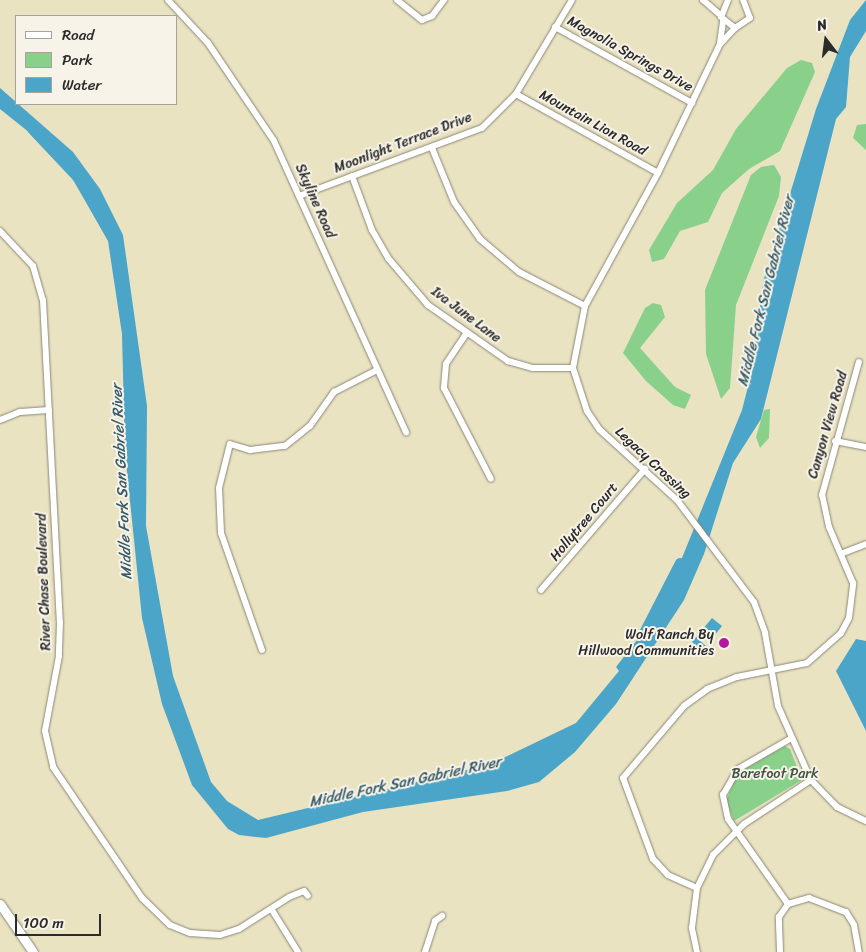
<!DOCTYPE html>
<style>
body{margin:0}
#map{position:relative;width:866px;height:952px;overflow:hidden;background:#e9e3c2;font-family:Sriracha,sans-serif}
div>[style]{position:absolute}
.green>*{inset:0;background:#89d08a}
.water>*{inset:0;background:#4aa5c8}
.river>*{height:10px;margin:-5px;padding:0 5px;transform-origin:5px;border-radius:5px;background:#4aa5c8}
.roads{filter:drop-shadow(0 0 1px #8a8776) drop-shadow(0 0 1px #8a8776)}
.street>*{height:6px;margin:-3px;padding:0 3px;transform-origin:3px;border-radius:3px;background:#fff}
.secondary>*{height:9px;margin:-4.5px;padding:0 4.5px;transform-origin:4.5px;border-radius:4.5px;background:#fff}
.dots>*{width:14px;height:14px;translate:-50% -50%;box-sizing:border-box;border:2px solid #f7f3e8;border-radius:50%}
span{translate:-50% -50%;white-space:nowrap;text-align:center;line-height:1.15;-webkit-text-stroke:4px #f7f3e8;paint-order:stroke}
.street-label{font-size:14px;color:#2b2b2b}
.poi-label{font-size:14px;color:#2b2b2b}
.right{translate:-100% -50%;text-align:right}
.park-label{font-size:14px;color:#425443}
.water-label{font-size:15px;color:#375c6a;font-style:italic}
.legend{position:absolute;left:15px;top:15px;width:162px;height:90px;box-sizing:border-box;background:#f7f3e8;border:1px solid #a5a39c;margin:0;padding:6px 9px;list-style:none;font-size:15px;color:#2b2b2b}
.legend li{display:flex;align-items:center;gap:10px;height:25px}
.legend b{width:25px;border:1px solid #a5a39c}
.north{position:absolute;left:801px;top:15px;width:50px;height:50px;-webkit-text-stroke:4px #f7f3e8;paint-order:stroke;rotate:345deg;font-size:14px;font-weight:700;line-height:20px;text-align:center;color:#2b2b2b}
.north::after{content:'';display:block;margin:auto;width:18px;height:22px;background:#2b2b2b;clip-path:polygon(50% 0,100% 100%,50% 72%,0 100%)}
.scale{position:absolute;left:15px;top:914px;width:86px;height:22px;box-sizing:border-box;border:2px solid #2b2b2b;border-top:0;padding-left:6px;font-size:15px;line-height:18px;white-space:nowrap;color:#2b2b2b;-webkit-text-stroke:4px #f7f3e8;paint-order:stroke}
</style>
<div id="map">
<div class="green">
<i style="clip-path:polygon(801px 60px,812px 63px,815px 72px,780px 151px,749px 169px,722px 193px,708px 222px,680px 231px,664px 259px,652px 262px,649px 250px,677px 203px,713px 170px,736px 129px,787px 68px)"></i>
<i style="clip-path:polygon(866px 124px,866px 150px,853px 138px,857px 125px)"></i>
<i style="clip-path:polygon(774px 165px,781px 177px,779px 196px,736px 305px,730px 388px,721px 399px,706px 354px,705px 290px,751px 175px,761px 167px)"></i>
<i style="clip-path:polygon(653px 303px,661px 305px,665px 317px,640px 348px,675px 387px,691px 395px,685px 409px,673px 405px,646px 381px,623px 353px,645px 308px)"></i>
<i style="clip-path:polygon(770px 409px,769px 438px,760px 448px,756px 437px,764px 410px)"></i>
<i style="clip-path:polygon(785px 746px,790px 749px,802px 780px,734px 821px,726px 801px,735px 779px,742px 770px)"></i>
</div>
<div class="water">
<i style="clip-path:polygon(866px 0,866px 31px,850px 57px,846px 107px,836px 119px,761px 419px,733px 463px,704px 554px,684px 600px,616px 704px,575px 752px,539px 782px,507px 791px,363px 812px,266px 838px,239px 835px,228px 829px,192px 785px,162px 704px,142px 618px,125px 452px,122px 334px,108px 241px,60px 157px,0 109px,0 88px,73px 152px,100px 189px,123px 235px,147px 406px,146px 526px,173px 676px,211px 782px,227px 801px,258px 820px,491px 764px,576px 723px,619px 671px,616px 667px,654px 618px,671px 585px,742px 410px,752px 371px,763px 282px,816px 109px,850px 20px)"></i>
<i style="clip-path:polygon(712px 618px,722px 626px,714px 636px,699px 640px,706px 646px,704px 652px,692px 642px)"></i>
<i style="clip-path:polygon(856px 639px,866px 641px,866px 731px,836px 671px)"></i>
</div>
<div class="river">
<i style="left:32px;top:129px;width:66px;rotate:46.8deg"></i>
<i style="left:643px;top:635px;width:81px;rotate:-62.8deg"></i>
</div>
<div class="roads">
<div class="street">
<i style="left:168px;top:0;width:59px;rotate:47.1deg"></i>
<i style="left:208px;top:43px;width:118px;rotate:56deg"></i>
<i style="left:274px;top:141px;width:320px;rotate:65.6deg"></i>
<i style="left:397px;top:0;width:32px;rotate:39deg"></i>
<i style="left:422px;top:20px;width:11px;rotate:-22deg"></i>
<i style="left:432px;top:16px;width:20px;rotate:-53deg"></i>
<i style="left:703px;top:0;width:23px;rotate:41deg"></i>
<i style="left:728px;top:0;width:18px;rotate:112deg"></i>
<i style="left:721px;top:17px;width:18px;rotate:38deg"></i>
<i style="left:735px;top:28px;width:18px;rotate:-34deg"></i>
<i style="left:750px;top:18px;width:19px;rotate:-111deg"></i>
<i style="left:555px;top:27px;width:157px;rotate:29deg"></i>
<i style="left:735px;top:28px;width:22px;rotate:133deg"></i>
<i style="left:720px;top:44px;width:143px;rotate:115.7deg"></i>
<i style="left:658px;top:173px;width:152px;rotate:118.8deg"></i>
<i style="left:585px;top:306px;width:63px;rotate:101deg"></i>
<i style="left:573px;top:368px;width:45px;rotate:72deg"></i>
<i style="left:587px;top:411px;width:23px;rotate:56deg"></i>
<i style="left:600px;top:430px;width:104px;rotate:42.3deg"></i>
<i style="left:677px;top:500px;width:128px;rotate:53deg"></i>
<i style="left:754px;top:602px;width:33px;rotate:70deg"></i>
<i style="left:765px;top:633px;width:74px;rotate:79.9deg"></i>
<i style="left:778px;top:706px;width:81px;rotate:66deg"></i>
<i style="left:811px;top:780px;width:37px;rotate:46deg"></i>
<i style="left:837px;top:807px;width:32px;rotate:26deg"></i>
<i style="left:720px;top:43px;width:22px;rotate:-82deg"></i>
<i style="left:516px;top:94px;width:162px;rotate:29.1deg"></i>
<i style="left:432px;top:148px;width:58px;rotate:67.8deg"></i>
<i style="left:454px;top:202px;width:45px;rotate:54.9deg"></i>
<i style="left:480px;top:239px;width:51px;rotate:40.2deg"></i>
<i style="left:519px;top:272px;width:74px;rotate:27.3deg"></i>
<i style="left:352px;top:176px;width:58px;rotate:69.7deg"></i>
<i style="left:372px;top:230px;width:32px;rotate:60deg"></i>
<i style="left:388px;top:258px;width:62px;rotate:49.6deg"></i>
<i style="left:428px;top:305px;width:98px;rotate:35deg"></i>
<i style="left:508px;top:361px;width:26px;rotate:16deg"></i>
<i style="left:533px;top:368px;width:40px"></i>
<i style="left:299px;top:196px;width:195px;rotate:-20.4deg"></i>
<i style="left:482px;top:128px;width:48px;rotate:-45deg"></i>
<i style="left:516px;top:94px;width:109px;rotate:-59.2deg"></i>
<i style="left:0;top:231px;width:48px;rotate:46.7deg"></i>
<i style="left:33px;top:266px;width:35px;rotate:74deg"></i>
<i style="left:43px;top:300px;width:322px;rotate:87deg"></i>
<i style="left:60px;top:622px;width:34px;rotate:92deg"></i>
<i style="left:59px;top:656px;width:76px;rotate:100.6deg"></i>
<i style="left:45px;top:731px;width:37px;rotate:77deg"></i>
<i style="left:53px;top:767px;width:158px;rotate:55.8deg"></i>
<i style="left:142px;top:898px;width:39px;rotate:44deg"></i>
<i style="left:170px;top:925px;width:22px;rotate:22deg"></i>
<i style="left:190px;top:933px;width:30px;rotate:4deg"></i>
<i style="left:220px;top:935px;width:20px;rotate:-18deg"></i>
<i style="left:239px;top:929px;width:59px;rotate:-32.6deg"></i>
<i style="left:289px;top:897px;width:16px;rotate:-22deg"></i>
<i style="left:304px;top:891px;width:6px;rotate:51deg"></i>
<i style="left:466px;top:334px;width:36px;rotate:124deg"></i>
<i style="left:446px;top:364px;width:24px;rotate:95deg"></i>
<i style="left:444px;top:388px;width:102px;rotate:62.7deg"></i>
<i style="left:0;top:420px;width:22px;rotate:-22deg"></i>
<i style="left:20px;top:412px;width:29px;rotate:-4deg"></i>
<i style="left:835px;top:441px;width:32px;rotate:11deg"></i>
<i style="left:843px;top:553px;width:25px;rotate:-21deg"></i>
<i style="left:541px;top:590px;width:160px;rotate:-49.3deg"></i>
<i style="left:262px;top:650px;width:124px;rotate:-109.3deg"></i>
<i style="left:221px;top:533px;width:45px;rotate:-92.5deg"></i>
<i style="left:219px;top:488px;width:45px;rotate:-76deg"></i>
<i style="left:230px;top:444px;width:21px;rotate:17deg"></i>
<i style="left:250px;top:450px;width:35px;rotate:-7deg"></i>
<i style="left:285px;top:446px;width:32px;rotate:-39deg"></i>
<i style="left:310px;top:426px;width:42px;rotate:-54.8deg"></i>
<i style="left:334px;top:392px;width:48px;rotate:-27.1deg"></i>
<i style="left:697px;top:888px;width:32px;rotate:-156deg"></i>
<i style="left:668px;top:875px;width:22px;rotate:-133deg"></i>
<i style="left:653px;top:859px;width:86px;rotate:-110.3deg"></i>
<i style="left:623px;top:778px;width:94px;rotate:-49.7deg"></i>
<i style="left:684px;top:706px;width:29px;rotate:-36deg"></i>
<i style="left:707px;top:689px;width:32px;rotate:-22deg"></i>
<i style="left:737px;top:677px;width:71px;rotate:-11.3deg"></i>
<i style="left:807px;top:663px;width:45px;rotate:-41.4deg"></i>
<i style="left:841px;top:633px;width:17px;rotate:-62deg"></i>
<i style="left:849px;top:618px;width:35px;rotate:-83deg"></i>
<i style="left:853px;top:583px;width:61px;rotate:-113.2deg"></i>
<i style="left:829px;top:527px;width:33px;rotate:-102deg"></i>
<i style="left:822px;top:495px;width:138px;rotate:-74.5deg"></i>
<i style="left:788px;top:904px;width:104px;rotate:-125.2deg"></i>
<i style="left:728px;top:819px;width:25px;rotate:-102deg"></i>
<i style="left:723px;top:795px;width:30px;rotate:-60deg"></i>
<i style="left:738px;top:769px;width:60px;rotate:-30deg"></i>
<i style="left:272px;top:910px;width:49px;rotate:58.2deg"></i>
<i style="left:425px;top:952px;width:33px;rotate:-72deg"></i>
<i style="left:435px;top:921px;width:9px;rotate:-36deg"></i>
<i style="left:697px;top:952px;width:25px;rotate:-102deg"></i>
<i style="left:692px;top:928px;width:40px;rotate:-82.9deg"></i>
<i style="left:697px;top:888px;width:37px;rotate:-64deg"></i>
<i style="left:713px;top:855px;width:44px;rotate:-45deg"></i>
<i style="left:744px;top:824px;width:80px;rotate:-33.3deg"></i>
<i style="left:780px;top:952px;width:35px;rotate:-92deg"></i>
<i style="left:779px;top:917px;width:16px;rotate:-55deg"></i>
<i style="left:788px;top:904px;width:22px;rotate:-16deg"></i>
<i style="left:809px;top:898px;width:40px;rotate:21deg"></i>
<i style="left:846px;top:912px;width:15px;rotate:58deg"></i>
<i style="left:854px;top:925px;width:27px;rotate:80deg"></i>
</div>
<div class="secondary">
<i style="left:0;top:904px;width:58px;rotate:55.5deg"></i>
</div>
</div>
<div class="dots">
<i style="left:724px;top:643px;background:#b5179e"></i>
</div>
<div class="street-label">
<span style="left:630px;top:54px;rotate:29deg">Magnolia Springs Drive</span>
<span style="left:593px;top:123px;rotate:29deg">Mountain Lion Road</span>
<span style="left:403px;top:143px;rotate:-21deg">Moonlight Terrace Drive</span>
<span style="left:315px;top:201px;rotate:66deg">Skyline Road</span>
<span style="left:466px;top:315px;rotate:37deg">Iva June Lane</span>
<span style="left:828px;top:425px;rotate:-74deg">Canyon View Road</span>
<span style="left:653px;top:463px;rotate:43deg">Legacy Crossing</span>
<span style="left:584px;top:522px;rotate:-50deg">Hollytree Court</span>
<span style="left:44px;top:582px;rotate:-92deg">River Chase Boulevard</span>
</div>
<div class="poi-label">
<span class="right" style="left:714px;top:643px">Wolf Ranch By<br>Hillwood Communities</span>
</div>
<div class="park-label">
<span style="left:775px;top:774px">Barefoot Park</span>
</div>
<div class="water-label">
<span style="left:766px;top:291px;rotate:-76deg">Middle Fork San Gabriel River</span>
<span style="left:122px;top:482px;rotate:-93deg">Middle Fork San Gabriel River</span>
<span style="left:405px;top:782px;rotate:-12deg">Middle Fork San Gabriel River</span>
</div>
<ul class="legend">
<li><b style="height:6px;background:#fff"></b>Road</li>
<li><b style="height:14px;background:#89d08a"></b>Park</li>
<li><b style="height:14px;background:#4aa5c8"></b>Water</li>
</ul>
<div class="north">N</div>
<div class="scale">100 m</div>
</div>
